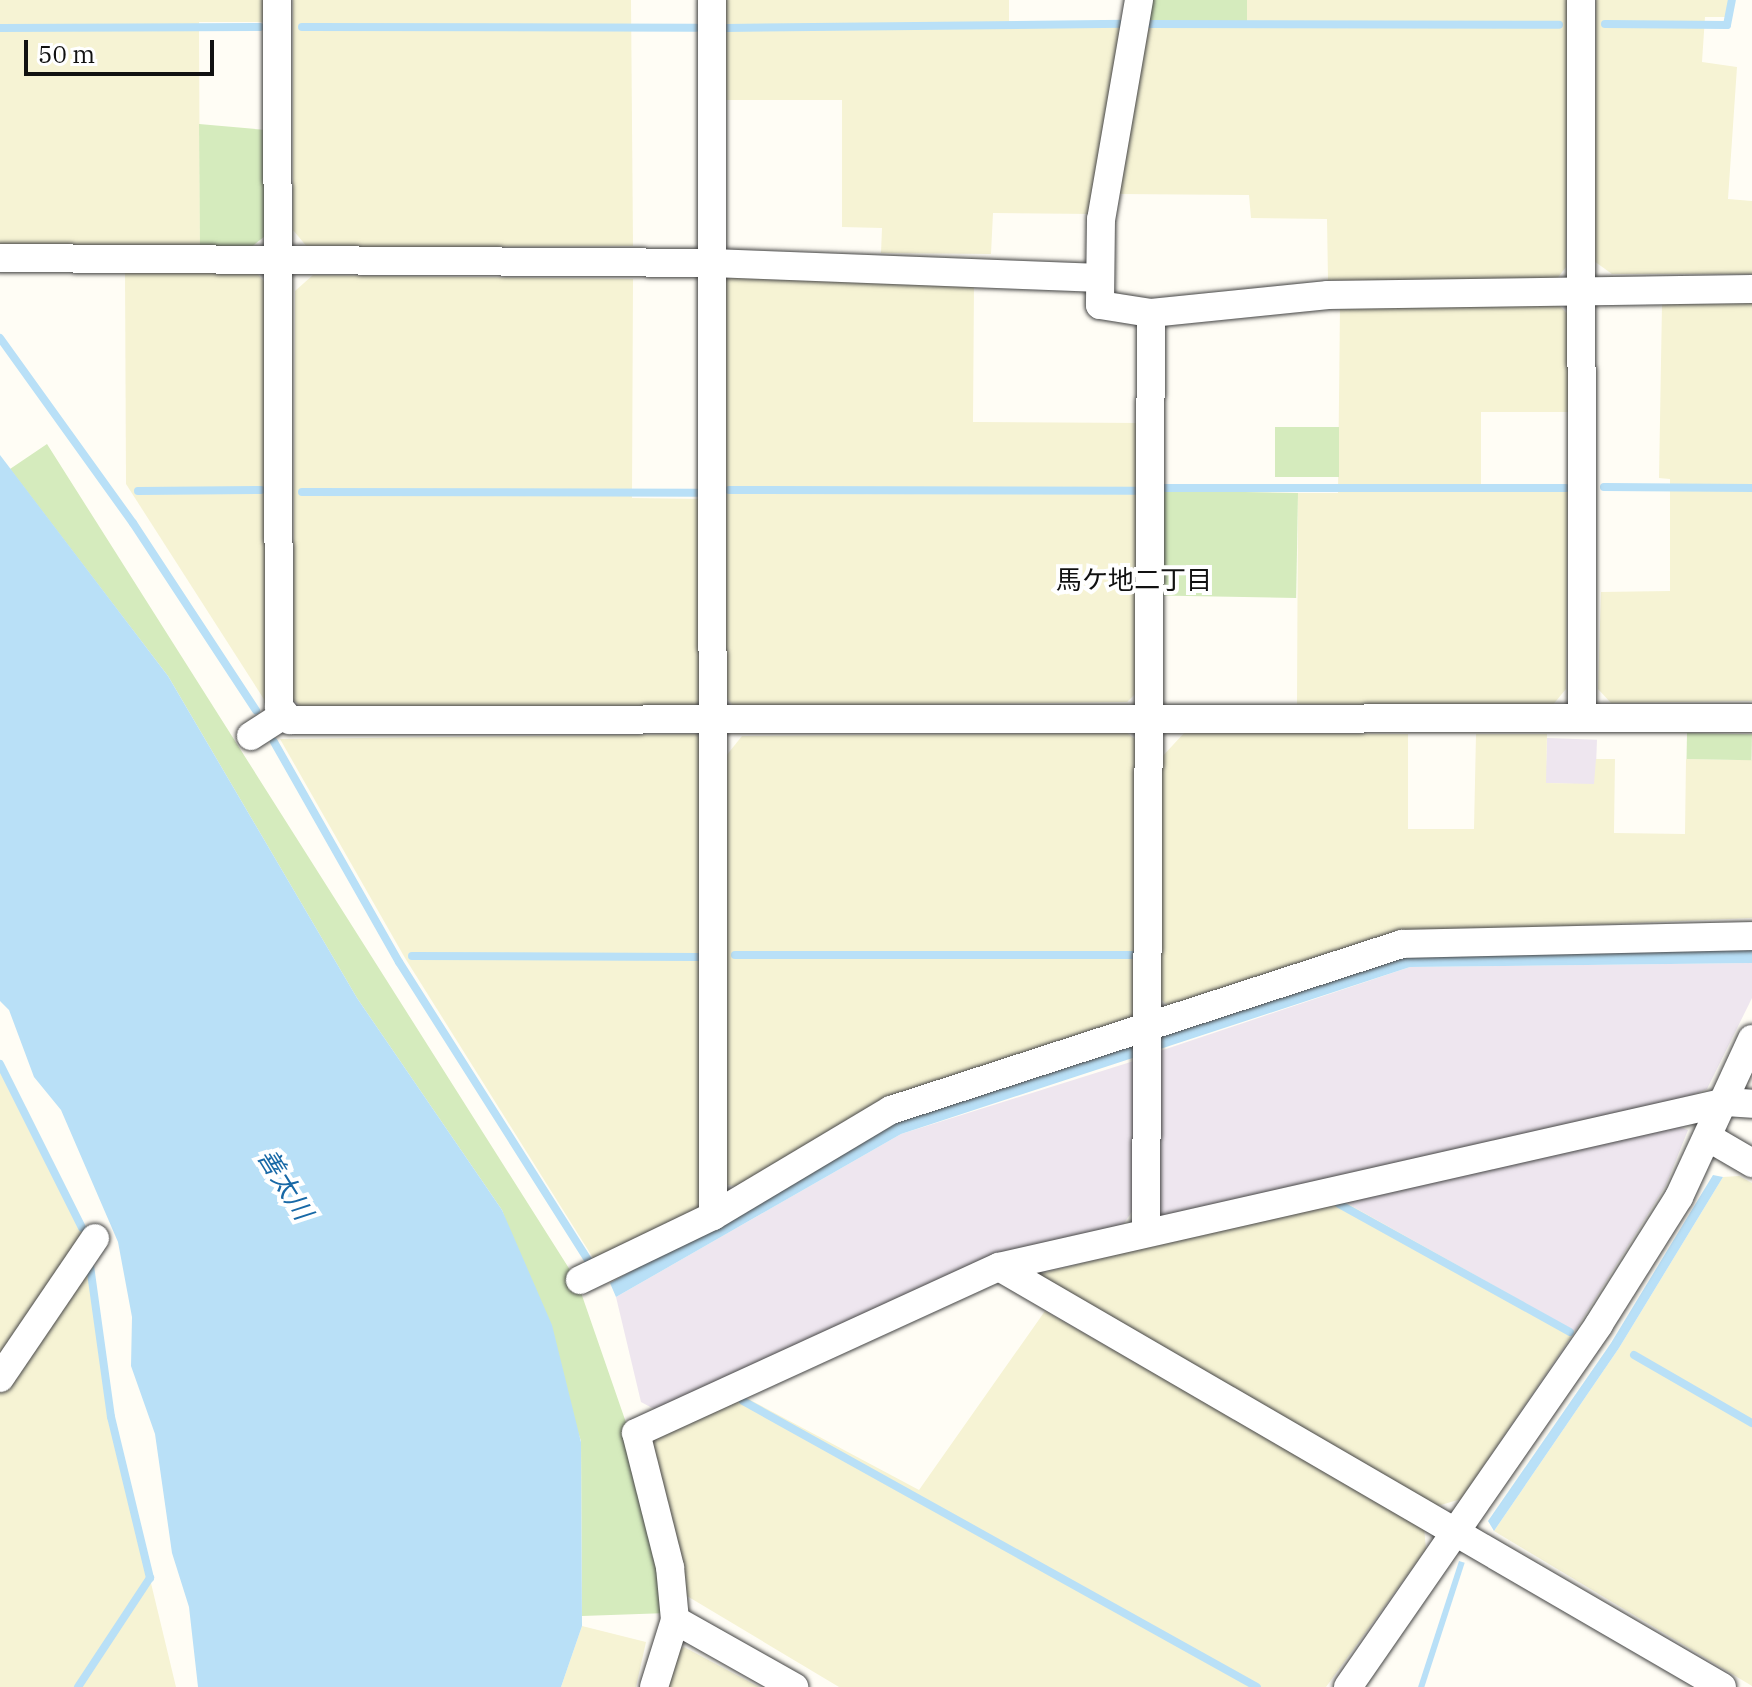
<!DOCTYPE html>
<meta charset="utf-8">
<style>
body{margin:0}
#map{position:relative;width:1752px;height:1687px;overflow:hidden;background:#fffdf5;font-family:"IBM Plex Serif","Noto Sans JP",serif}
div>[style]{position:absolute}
.industrial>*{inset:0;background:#eee6ef;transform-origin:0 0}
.farmland>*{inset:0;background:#f6f3d4}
.green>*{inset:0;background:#d5ebbd;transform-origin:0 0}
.water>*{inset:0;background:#b9e0f7;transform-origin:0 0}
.stream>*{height:8px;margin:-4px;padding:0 4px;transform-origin:4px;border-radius:4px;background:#b9e0f7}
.roads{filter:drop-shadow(0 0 2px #444) drop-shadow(0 0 2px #444)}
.minor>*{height:28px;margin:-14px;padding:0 14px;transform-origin:14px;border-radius:14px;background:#fff}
span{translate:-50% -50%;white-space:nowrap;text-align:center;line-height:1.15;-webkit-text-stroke:8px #fff;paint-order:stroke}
.neighbourhood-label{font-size:26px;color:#111}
.water-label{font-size:26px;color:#1768a6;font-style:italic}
.scale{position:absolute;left:24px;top:40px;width:190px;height:36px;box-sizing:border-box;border:4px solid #111;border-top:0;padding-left:10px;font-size:24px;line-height:28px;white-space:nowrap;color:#111;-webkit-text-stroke:6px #fff;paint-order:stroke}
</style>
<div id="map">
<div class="industrial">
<i style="left:1547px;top:738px;width:50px;height:45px;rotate:2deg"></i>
<i style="clip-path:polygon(1752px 963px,1752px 998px,1707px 1089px,1679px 1101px,1164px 1222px,1157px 1213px,1160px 1051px,1410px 967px)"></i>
<i style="clip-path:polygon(1137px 1060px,1133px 1210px,1120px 1229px,656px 1410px,641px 1402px,616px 1297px,901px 1134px)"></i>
<i style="clip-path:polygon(1669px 1123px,1688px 1130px,1666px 1185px,1575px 1331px,1339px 1199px)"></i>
</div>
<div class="farmland">
<i style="clip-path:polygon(0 0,266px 0,266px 22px,199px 22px,200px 248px,0 246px)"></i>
<i style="clip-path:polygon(293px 0,631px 0,633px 246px,308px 248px,293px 230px)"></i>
<i style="clip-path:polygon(721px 0,1009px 0,1009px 21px,1128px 21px,1093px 214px,993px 213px,991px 254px,881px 253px,882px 228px,842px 227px,842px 100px,722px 100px)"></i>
<i style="clip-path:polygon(1247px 0,1568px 0,1566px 267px,1552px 285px,1328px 280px,1327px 219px,1251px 218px,1249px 195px,1118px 194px,1143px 27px,1246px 26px)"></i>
<i style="clip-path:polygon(1596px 0,1729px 0,1726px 17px,1705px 17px,1702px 62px,1737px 67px,1728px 199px,1752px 201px,1752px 274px,1612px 274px,1594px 261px)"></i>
<i style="clip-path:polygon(125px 272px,256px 272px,266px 284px,267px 704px,126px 484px)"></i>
<i style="clip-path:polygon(313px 275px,633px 279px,632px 498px,704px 499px,707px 696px,696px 708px,302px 708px,293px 699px,295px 291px)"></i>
<i style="clip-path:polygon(727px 276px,974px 284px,973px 422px,1141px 423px,1140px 689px,1127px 702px,734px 707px,723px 693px,722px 282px)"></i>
<i style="clip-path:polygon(1752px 303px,1752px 701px,1611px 703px,1598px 689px,1601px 592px,1670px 591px,1670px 479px,1659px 478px,1662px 304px)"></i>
<i style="clip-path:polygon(1340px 304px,1559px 305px,1571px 318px,1568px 412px,1481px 412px,1481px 485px,1568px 486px,1566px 689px,1551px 707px,1297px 704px,1298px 493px,1338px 493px)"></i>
<i style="clip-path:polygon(1185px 732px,1408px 734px,1408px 829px,1474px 829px,1476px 734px,1547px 734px,1546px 783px,1594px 784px,1596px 759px,1615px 759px,1614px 833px,1685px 834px,1686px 759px,1752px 760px,1752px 918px,1402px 933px,1170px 1007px,1157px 996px,1160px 759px)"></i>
<i style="clip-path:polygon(1127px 733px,1143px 745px,1139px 1010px,1132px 1021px,738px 1187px,724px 1184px,726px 756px,742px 736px)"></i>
<i style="clip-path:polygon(696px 734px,710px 748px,699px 1210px,595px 1261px,405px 958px,280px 739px)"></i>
<i style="clip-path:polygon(0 1064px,82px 1228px,77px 1251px,0 1364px)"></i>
<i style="clip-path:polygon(1739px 1176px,1752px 1183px,1752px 1686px,1494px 1531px,1619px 1348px,1723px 1177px)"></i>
<i style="clip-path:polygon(1339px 1199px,1575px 1331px,1461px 1499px,1434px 1507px,1035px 1275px)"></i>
<i style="clip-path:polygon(89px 1258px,111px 1417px,176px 1687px,0 1687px,0 1391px)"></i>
<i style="clip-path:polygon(1045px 1311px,1424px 1527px,1426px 1549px,1326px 1687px,839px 1687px,687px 1596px,651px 1435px,739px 1394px,919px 1490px)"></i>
<i style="clip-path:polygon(582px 1626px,646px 1642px,636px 1687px,561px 1687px)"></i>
<i style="clip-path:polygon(684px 1647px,759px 1687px,664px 1687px,668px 1659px)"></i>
</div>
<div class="green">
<i style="left:1146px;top:0;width:101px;height:27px"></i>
<i style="clip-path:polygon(199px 124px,266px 130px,265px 236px,250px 248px,200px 248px)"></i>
<i style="left:1275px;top:427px;width:64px;height:50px"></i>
<i style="clip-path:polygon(47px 444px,577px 1281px,631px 1437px,668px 1613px,582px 1616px,581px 1441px,502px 1210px,357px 998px,168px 676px,10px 469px)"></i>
<i style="left:1298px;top:493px;width:105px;height:138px;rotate:91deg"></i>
<i style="left:1687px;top:733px;width:65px;height:26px;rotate:1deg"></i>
</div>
<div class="water">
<i style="clip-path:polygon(0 455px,168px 676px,357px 998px,502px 1210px,552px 1325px,581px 1442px,582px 1626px,561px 1687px,198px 1687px,189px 1607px,172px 1553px,155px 1434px,131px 1366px,132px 1317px,118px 1242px,61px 1110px,34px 1077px,9px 1010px,0 1001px)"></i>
<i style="clip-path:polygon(1752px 947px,1752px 963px,1410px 967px,901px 1134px,616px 1297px,610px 1283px,898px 1121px,1407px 954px)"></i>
<i style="clip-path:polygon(1713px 1175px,1723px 1177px,1619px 1348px,1494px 1531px,1488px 1521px,1611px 1343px)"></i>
<i style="left:1459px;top:1561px;width:6px;height:155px;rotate:18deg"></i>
</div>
<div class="stream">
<i style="left:1148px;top:24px;width:411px;rotate:0.1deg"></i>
<i style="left:1605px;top:24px;width:122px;rotate:0.5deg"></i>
<i style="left:1727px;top:25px;width:25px;rotate:-79deg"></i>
<i style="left:302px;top:27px;width:394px;rotate:0.1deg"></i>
<i style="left:0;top:28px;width:260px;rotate:-0.2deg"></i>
<i style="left:726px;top:28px;width:399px;rotate:-0.6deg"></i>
<i style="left:0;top:338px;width:228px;rotate:54.3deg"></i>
<i style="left:133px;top:523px;width:224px;rotate:56.7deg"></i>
<i style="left:1604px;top:487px;width:148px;rotate:0.4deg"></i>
<i style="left:1164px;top:488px;width:402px"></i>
<i style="left:729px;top:490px;width:406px;rotate:0.1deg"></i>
<i style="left:138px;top:491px;width:123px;rotate:-0.5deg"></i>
<i style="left:302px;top:492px;width:402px;rotate:0.1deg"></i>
<i style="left:274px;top:742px;width:253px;rotate:60.4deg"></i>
<i style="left:399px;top:962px;width:353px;rotate:57.6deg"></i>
<i style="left:735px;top:955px;width:399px"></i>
<i style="left:412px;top:956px;width:287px;rotate:0.2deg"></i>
<i style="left:0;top:1064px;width:183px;rotate:63.4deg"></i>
<i style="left:1339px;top:1204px;width:264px;rotate:29deg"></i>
<i style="left:1634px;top:1355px;width:136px;rotate:30deg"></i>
<i style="left:743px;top:1401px;width:588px;rotate:29.09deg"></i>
<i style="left:78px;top:1687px;width:131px;rotate:-56.6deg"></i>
<i style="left:150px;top:1578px;width:166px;rotate:-103.6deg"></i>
<i style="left:111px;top:1417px;width:161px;rotate:-97.9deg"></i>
</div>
<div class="roads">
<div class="minor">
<i style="left:277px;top:0;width:707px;rotate:89.84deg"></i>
<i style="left:279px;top:707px;width:17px;rotate:50deg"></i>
<i style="left:290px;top:720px;width:1462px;rotate:-0.08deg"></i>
<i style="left:1139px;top:0;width:222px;rotate:99.8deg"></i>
<i style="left:1101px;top:219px;width:86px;rotate:90.7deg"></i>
<i style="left:1100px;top:305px;width:52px;rotate:8.9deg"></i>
<i style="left:1151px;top:313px;width:178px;rotate:-5.8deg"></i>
<i style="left:1328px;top:295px;width:424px;rotate:-0.8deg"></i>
<i style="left:1581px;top:0;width:718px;rotate:89.92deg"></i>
<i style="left:0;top:258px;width:713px;rotate:0.4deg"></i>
<i style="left:713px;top:263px;width:387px;rotate:2.2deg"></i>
<i style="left:251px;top:736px;width:40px;rotate:-32.9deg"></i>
<i style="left:1709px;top:1138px;width:50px;rotate:30.2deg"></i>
<i style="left:713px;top:1216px;width:207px;rotate:-30.8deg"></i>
<i style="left:891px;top:1110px;width:537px;rotate:-18deg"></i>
<i style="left:1402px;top:944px;width:350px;rotate:-1.3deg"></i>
<i style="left:1146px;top:1233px;width:920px;rotate:-89.69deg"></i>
<i style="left:999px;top:1267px;width:836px;rotate:30.15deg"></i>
<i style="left:580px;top:1280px;width:148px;rotate:-25.7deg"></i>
<i style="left:713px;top:1216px;width:1216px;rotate:-90.05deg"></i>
<i style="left:0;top:1378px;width:169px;rotate:-55.8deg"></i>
<i style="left:675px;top:1620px;width:137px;rotate:29.4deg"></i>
<i style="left:654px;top:1687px;width:70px;rotate:-72.6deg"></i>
<i style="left:675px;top:1620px;width:53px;rotate:-95.4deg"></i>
<i style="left:670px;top:1567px;width:138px;rotate:-104.2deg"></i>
<i style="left:636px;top:1433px;width:399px;rotate:-24.6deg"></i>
<i style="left:999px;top:1267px;width:745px;rotate:-12.79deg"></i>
<i style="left:1726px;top:1102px;width:26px;rotate:4deg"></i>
<i style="left:1348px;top:1687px;width:441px;rotate:-55.3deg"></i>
<i style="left:1599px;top:1324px;width:150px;rotate:-57.8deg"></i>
<i style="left:1679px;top:1197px;width:174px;rotate:-65.2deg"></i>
</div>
</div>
<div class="neighbourhood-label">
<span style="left:1134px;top:580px">馬ケ地二丁目</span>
</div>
<div class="water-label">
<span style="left:285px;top:1184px;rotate:58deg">善太川</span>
</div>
<div class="scale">50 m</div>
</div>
